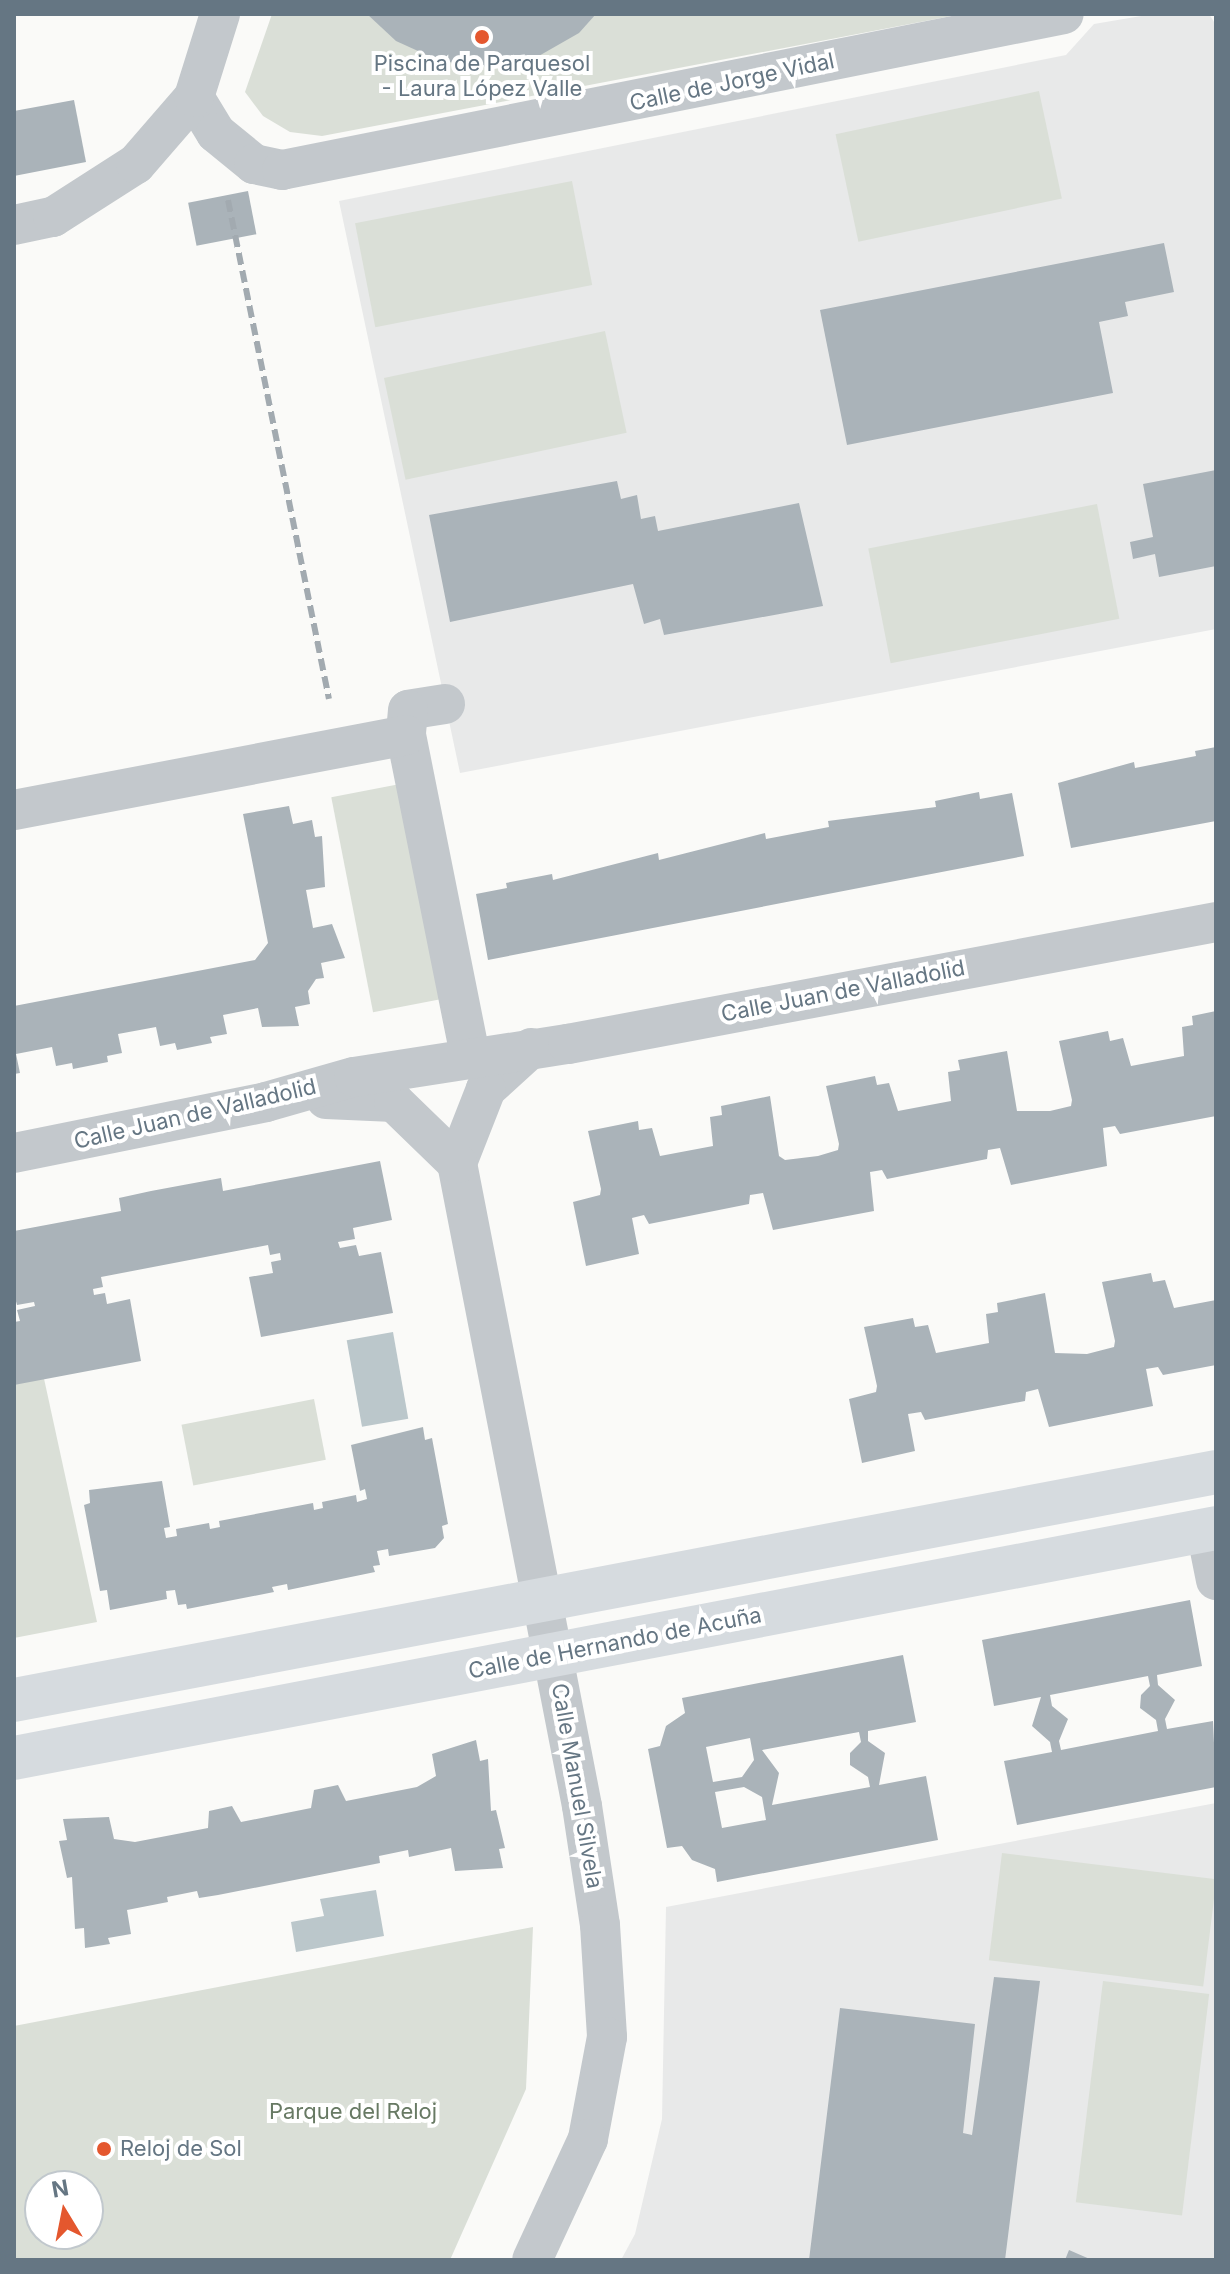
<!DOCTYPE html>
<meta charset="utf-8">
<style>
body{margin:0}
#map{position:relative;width:1230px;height:2274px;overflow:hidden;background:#fafaf8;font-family:Inter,sans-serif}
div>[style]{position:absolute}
.built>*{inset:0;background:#e8e9e9}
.green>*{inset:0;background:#dadfd7;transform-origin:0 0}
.water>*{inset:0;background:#bbc7cb;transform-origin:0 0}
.building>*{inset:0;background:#aab3b9;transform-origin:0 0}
.street>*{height:40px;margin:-20px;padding:0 20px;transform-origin:20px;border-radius:20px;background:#c3c8cc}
.secondary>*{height:44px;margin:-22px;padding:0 22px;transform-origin:22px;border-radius:22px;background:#d6dbdf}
.rail>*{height:6px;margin-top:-3px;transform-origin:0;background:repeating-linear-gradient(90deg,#a2aab0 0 12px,transparent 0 18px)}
.dots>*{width:22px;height:22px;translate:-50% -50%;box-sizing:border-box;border:4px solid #fff;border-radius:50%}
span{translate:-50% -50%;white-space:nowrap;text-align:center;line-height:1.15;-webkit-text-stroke:8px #fff;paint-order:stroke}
.poi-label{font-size:22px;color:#657683}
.left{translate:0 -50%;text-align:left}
.street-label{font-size:22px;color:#657683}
.park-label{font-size:22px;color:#687a64}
.frame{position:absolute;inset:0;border:16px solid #657683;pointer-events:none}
.north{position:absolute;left:24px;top:2170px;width:80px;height:80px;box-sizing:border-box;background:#fff;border:2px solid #c1c8cd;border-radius:50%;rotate:350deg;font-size:22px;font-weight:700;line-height:32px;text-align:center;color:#657683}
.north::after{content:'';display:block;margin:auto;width:28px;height:36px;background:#e4572e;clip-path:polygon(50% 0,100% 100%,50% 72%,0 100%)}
</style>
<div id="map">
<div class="built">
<i style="clip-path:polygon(1153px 14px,1209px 14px,1216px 25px,1216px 629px,460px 773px,339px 201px,1066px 55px,1094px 24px)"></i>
<i style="clip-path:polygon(1216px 1803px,1216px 2260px,621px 2260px,635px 2234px,662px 2119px,666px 1907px)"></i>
</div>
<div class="green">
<i style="clip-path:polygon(272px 14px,962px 14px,322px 136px,290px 132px,263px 116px,245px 92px)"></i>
<i style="left:1039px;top:91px;width:110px;height:208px;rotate:78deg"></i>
<i style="left:572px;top:181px;width:106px;height:221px;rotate:79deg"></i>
<i style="left:605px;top:331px;width:104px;height:226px;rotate:78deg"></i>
<i style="left:1097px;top:504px;width:117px;height:233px;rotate:79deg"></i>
<i style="left:400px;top:784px;width:219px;height:70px;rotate:79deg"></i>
<i style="clip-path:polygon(43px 1374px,97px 1622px,14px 1638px,14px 1379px)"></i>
<i style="left:314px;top:1399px;width:62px;height:135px;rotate:79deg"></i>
<i style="left:1002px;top:1853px;width:216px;height:108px;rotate:7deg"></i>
<i style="clip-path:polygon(evenodd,533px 1927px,526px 2089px,450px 2260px,14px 2260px,14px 2026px,533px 1927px,40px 2186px,88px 2186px,88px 2234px,40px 2234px,40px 2186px)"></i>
<i style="left:1103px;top:1981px;width:107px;height:223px;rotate:7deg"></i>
</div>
<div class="water">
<i style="left:393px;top:1332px;width:88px;height:47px;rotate:80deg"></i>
<i style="clip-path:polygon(376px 1890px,384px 1936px,296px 1952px,291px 1922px,324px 1916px,320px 1899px)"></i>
</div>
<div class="building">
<i style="clip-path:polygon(367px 14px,596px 14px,579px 33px,537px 57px,489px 67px,440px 61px,396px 41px)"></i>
<i style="clip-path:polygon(74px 100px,86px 162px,14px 176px,14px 111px)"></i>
<i style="left:248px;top:191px;width:44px;height:61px;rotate:79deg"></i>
<i style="clip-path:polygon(1164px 243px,1174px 292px,1125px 302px,1128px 316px,1099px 322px,1113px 393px,847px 445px,820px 310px)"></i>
<i style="clip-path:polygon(1216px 470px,1216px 566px,1159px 577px,1155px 554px,1133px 559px,1130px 542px,1153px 537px,1143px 484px)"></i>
<i style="clip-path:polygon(617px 481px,621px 499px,637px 495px,641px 519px,655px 516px,658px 531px,799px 503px,823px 606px,664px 635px,660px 619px,644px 624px,633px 584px,450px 622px,429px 515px)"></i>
<i style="clip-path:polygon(1216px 747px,1216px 821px,1071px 848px,1058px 783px,1134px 762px,1135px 768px,1196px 756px,1195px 751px)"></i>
<i style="clip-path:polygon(979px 792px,980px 799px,1012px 793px,1024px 856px,488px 960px,476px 894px,507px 888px,506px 883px,552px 874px,553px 880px,658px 853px,659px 860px,765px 833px,766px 839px,829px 827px,828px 821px,936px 807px,935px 801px)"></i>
<i style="clip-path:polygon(289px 806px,293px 824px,312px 820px,315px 837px,322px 836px,325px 887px,306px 890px,313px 928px,332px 924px,345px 958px,321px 963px,324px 978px,316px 979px,308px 991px,310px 1004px,295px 1007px,299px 1026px,262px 1027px,258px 1008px,223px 1015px,227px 1034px,210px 1037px,212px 1043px,177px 1050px,175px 1043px,160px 1046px,156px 1027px,118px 1034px,122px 1053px,107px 1056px,108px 1062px,73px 1069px,72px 1063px,56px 1066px,52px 1047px,16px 1054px,20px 1073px,14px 1074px,14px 1006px,255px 960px,268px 943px,243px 814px)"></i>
<i style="clip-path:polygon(1216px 1011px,1216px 1116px,1120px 1134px,1115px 1126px,1103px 1128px,1107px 1166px,1011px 1185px,1000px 1148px,988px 1150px,987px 1159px,887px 1179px,882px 1170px,870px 1172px,874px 1211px,773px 1230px,763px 1193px,750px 1195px,749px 1204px,649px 1224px,644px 1215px,632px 1218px,639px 1254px,586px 1266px,573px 1202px,600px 1195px,601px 1189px,588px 1131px,638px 1121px,639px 1130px,652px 1128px,660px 1156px,713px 1146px,710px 1117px,722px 1115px,721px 1106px,770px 1096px,779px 1156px,785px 1160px,818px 1156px,838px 1150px,839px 1144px,826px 1086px,875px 1076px,877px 1085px,889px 1083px,898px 1111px,951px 1101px,948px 1072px,960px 1070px,958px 1060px,1007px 1051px,1017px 1111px,1050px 1111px,1071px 1106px,1072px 1100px,1059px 1041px,1108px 1031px,1110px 1041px,1123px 1038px,1131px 1066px,1184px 1056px,1182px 1027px,1193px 1025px,1192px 1016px)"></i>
<i style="clip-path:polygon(380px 1161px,392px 1220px,353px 1228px,355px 1239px,338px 1242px,340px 1248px,356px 1245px,359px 1256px,381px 1252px,393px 1313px,261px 1337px,249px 1277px,273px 1273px,271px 1262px,281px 1260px,280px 1253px,270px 1255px,268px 1245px,101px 1277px,103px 1287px,93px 1289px,94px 1295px,105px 1293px,107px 1304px,130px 1299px,141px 1361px,14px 1385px,14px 1322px,20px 1321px,17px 1310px,35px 1306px,34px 1302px,17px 1305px,14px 1294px,14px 1231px,121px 1211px,119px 1198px,151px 1191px,221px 1178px,223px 1191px)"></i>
<i style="clip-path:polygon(1151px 1273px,1153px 1282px,1165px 1280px,1174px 1308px,1216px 1300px,1216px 1365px,1163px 1375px,1158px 1367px,1146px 1369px,1153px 1406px,1049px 1427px,1038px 1389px,1026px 1392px,1025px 1401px,925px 1420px,921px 1412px,908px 1414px,915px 1451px,862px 1463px,849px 1399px,876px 1392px,877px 1386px,864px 1327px,913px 1318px,915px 1327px,928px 1325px,936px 1353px,989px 1343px,986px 1314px,998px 1312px,997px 1303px,1045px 1293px,1055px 1353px,1087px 1354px,1114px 1347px,1115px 1341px,1102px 1282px)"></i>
<i style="clip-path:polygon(423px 1427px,425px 1440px,432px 1438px,448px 1524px,442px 1526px,444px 1538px,435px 1548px,389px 1556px,388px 1549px,377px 1551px,380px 1565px,373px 1566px,375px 1572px,288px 1590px,287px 1584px,272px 1587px,274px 1592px,187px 1609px,186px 1604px,178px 1605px,175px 1590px,166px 1591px,167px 1599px,110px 1610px,107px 1590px,100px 1591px,84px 1505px,90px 1503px,89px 1490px,162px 1481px,170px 1527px,164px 1528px,166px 1538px,177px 1536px,176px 1529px,209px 1523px,210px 1529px,220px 1527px,219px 1521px,313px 1503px,314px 1510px,323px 1508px,322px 1502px,356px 1495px,357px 1502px,367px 1499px,365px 1489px,360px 1491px,351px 1445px)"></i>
<i style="clip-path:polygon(evenodd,1190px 1600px,1202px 1666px,1157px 1675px,1158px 1685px,1175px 1700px,1165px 1719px,1167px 1729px,1213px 1721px,1216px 1787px,1017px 1825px,1004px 1761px,1052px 1752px,1050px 1742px,1032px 1726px,1041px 1697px,994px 1706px,982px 1640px,1190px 1600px,1148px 1676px,1150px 1686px,1141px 1695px,1140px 1708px,1156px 1720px,1158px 1731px,1061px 1750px,1059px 1741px,1068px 1719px,1052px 1706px,1050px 1695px,1148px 1676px)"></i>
<i style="clip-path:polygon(evenodd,903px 1655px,916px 1722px,868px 1731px,868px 1741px,885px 1753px,879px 1785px,926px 1776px,938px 1840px,717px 1882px,715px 1869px,692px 1860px,682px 1846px,667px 1848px,648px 1749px,660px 1746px,666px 1726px,685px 1713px,682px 1698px,903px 1655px,859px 1732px,861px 1742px,850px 1753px,850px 1765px,868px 1777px,870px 1787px,772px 1805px,779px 1773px,762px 1750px,859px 1732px,903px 1655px,750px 1738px,754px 1760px,742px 1777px,713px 1782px,706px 1747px,750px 1738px,903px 1655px,744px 1787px,762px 1797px,766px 1820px,722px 1828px,715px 1792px,744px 1787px)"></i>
<i style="clip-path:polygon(476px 1740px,480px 1761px,488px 1759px,491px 1811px,496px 1810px,505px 1848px,499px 1849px,503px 1868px,455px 1871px,451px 1848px,409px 1857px,408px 1850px,379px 1856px,380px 1863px,218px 1895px,199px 1898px,197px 1891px,167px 1897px,168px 1902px,127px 1910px,131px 1934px,108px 1938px,110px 1944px,85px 1948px,84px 1928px,75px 1929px,72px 1877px,67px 1878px,59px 1841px,67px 1840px,63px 1819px,109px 1817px,114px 1839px,135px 1842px,208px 1828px,209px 1811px,232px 1806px,241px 1822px,311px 1808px,314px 1790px,338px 1785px,346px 1801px,417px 1787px,436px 1776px,432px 1754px)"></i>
<i style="clip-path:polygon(994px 1977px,1040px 1981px,1005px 2260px,809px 2260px,840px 2008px,975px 2024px,963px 2133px,972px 2135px)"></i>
<i style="clip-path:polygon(1069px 2250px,1092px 2260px,1065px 2260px)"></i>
</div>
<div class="street">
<i style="left:194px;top:97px;width:42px;rotate:58.6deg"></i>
<i style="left:216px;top:133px;width:49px;rotate:39.2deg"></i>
<i style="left:254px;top:164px;width:29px;rotate:12deg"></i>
<i style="left:282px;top:170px;width:797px;rotate:-11.28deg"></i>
<i style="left:14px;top:225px;width:40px;rotate:-12deg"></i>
<i style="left:53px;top:217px;width:98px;rotate:-32.6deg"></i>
<i style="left:136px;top:164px;width:89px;rotate:-49.1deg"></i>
<i style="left:194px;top:97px;width:87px;rotate:-72.6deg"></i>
<i style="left:445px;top:704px;width:37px;rotate:171deg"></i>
<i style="left:408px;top:710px;width:25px;rotate:95deg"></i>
<i style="left:406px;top:735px;width:327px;rotate:78.7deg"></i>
<i style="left:14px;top:810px;width:399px;rotate:-10.8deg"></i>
<i style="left:531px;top:1048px;width:61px;rotate:137.7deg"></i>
<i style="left:486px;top:1089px;width:79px;rotate:111.4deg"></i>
<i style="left:457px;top:1163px;width:655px;rotate:79deg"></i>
<i style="left:582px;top:1806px;width:120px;rotate:81.4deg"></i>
<i style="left:600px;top:1925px;width:112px;rotate:86.4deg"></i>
<i style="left:607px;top:2037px;width:104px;rotate:100.6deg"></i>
<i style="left:588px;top:2139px;width:133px;rotate:114.8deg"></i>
<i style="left:326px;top:1099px;width:68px;rotate:2.5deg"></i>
<i style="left:394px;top:1102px;width:88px;rotate:44.1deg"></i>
<i style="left:14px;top:1153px;width:257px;rotate:-11.4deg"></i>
<i style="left:266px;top:1102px;width:91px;rotate:-15.9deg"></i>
<i style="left:354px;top:1077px;width:217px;rotate:-8.8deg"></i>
<i style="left:568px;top:1044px;width:659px;rotate:-10.66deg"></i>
<i style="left:1206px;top:1530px;width:51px;rotate:78.7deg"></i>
</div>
<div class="secondary">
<i style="left:14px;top:1700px;width:1223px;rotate:-10.74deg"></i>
<i style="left:14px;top:1758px;width:1224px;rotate:-10.83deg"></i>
</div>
<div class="rail">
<i style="left:228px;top:200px;width:509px;rotate:78.56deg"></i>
</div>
<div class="dots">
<i style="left:482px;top:37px;background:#e4572e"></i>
<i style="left:104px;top:2149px;background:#e4572e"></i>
</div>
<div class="poi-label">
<span style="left:482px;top:76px">Piscina de Parquesol<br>- Laura López Valle</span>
<span class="left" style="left:120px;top:2149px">Reloj de Sol</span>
</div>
<div class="street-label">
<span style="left:732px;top:82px;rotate:-12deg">Calle de Jorge Vidal</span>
<span style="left:843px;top:991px;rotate:-11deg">Calle Juan de Valladolid</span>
<span style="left:195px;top:1114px;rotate:-13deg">Calle Juan de Valladolid</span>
<span style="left:615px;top:1643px;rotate:-11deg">Calle de Hernando de Acuña</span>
<span style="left:577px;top:1786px;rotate:80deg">Calle Manuel Silvela</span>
</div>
<div class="park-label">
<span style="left:353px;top:2112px">Parque del Reloj</span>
</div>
<div class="frame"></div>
<div class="north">N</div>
</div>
